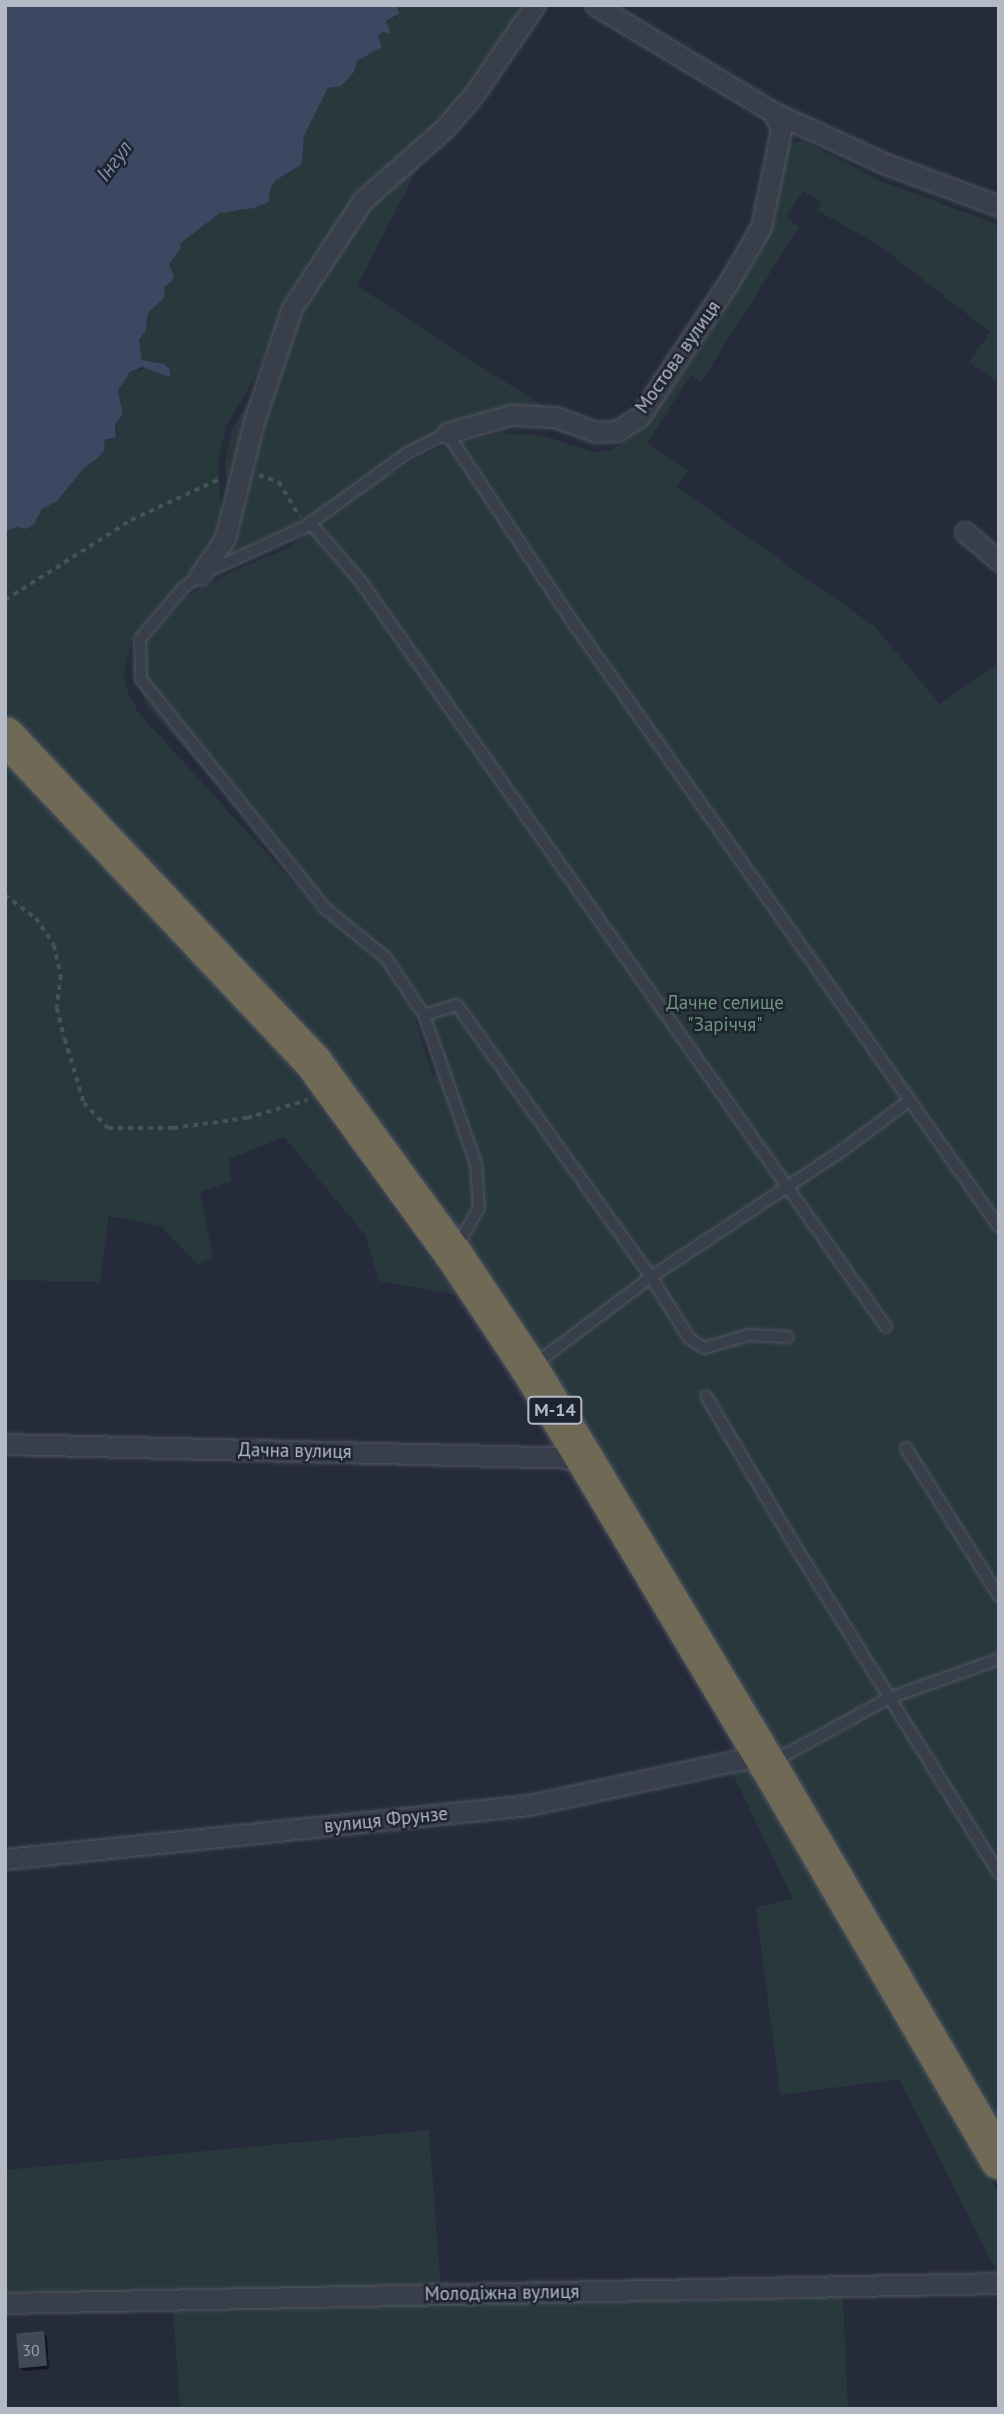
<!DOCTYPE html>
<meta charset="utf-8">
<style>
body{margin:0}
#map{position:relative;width:1004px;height:2414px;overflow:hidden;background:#252b3a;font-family:"PT Sans",sans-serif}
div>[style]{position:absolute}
.green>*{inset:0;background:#28383c}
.water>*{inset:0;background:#3c4762}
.shadow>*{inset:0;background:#0007}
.building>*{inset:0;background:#414959;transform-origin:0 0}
.path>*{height:3.5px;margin-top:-1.75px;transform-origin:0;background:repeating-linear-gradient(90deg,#455359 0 5px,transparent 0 10px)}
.roads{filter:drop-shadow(0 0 2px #515663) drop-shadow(0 0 2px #515663)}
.lane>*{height:10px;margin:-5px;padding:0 5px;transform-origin:5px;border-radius:5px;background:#393e4b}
.street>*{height:19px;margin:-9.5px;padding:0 9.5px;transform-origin:9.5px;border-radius:9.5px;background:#393e4b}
.highway>*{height:37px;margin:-18.5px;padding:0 18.5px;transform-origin:18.5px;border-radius:18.5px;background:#706956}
span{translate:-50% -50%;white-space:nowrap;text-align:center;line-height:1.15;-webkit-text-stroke:5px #1e2330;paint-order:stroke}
.number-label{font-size:16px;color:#979dab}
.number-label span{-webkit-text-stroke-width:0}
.shield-label span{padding:2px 5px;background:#1e2330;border:2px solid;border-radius:5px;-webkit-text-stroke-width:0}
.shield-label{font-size:18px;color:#b4b9c6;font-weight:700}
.street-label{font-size:19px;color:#b4b9c6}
.park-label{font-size:19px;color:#6d957c}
.water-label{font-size:21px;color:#7e8cab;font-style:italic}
.frame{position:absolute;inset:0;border:7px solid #b4b9c6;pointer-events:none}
</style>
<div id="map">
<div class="green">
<i style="clip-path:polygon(397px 5px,531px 5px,472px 90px,416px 148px,283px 313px,255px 377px,226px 426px,218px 464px,222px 519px,220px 529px,203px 558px,132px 641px,124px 672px,126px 688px,138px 712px,319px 911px,388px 967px,412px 1010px,433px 1076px,446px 1071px,421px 1006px,408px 980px,381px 947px,325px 904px,147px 707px,134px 672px,142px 645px,185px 597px,233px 571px,288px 548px,342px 503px,410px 462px,439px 448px,500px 433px,540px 435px,592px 452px,612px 450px,621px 443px,632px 433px,733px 278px,781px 146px,803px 141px,879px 180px,999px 225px,999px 383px,969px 362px,990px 332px,880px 246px,817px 210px,821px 202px,803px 191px,786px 217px,799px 227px,701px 382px,691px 375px,647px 443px,688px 471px,677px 487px,874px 626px,940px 704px,999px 663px,999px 2144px,582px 1438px,213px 937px,5px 713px,5px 532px,16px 527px,21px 529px,42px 509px,53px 504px,85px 467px,100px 456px,105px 449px,104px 440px,110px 440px,118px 432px,115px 425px,123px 414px,118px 392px,130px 372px,164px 364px,142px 360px,139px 340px,147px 327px,148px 313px,165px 297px,164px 287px,174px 276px,169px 264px,180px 249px,181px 243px,220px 213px,229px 209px,239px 211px,269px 202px,270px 189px,275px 181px,292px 171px,303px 159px,304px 136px,328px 88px,345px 80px,354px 72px,357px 61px,376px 50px,381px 42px,378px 36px,388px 26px,386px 21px,398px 16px)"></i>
<i style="clip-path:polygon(422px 160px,357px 286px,601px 444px,544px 427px,520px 424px,498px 424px,435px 441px,407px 455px,285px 542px,229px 565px,210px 561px,228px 493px,225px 463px,232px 429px,255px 392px,276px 344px,378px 193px)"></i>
<i style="clip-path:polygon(5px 755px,272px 1042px,456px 1295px,379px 1281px,365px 1235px,284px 1137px,229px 1159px,231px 1181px,200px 1192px,213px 1257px,198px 1264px,161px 1226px,109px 1216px,100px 1282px,5px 1280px)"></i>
<i style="clip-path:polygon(745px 1767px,754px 1776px,999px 2193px,999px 2276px,899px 2079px,780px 2095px,756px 1907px,793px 1899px,731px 1770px)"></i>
<i style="clip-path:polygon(429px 2130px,441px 2291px,5px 2301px,5px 2170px)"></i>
<i style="clip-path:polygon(843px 2296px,848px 2409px,180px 2409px,173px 2308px,610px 2300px,705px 2301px)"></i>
</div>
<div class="water">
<i style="clip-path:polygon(5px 5px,397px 5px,399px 14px,386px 21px,391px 34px,383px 32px,378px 36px,382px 47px,357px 61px,354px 72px,341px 86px,328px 88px,304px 136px,302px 164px,275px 181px,270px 189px,269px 202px,254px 208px,220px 213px,181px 243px,180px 249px,169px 264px,174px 276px,172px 281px,164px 287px,165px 297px,148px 313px,146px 330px,139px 340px,142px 360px,164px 364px,170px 370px,170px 377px,142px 367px,130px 372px,118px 391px,123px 414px,115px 425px,116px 437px,104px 440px,105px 449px,100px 456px,85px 467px,56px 502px,42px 509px,34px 524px,26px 529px,16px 527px,5px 532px)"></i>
</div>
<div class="shadow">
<i style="clip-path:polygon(43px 2333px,47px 2336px,49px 2369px,24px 2371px,20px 2368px)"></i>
</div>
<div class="building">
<i style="left:44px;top:2331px;width:35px;height:28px;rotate:85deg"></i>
</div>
<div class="path">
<i style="left:259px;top:475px;width:21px;rotate:19deg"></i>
<i style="left:279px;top:482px;width:41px;rotate:59deg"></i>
<i style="left:5px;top:600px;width:149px;rotate:-32.4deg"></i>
<i style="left:131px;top:520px;width:100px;rotate:-24.8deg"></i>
<i style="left:5px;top:895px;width:39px;rotate:37deg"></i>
<i style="left:36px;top:918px;width:32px;rotate:56deg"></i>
<i style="left:54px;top:945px;width:31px;rotate:77deg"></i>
<i style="left:61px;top:975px;width:33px;rotate:97deg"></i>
<i style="left:57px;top:1008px;width:32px;rotate:76deg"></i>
<i style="left:65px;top:1039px;width:67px;rotate:73.5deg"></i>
<i style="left:84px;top:1103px;width:35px;rotate:46deg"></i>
<i style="left:108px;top:1128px;width:65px"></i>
<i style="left:173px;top:1128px;width:75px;rotate:-7.7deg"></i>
<i style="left:247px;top:1118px;width:63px;rotate:-16.7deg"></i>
</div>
<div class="roads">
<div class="lane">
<i style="left:310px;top:523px;width:74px;rotate:48.8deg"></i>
<i style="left:359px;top:579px;width:915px;rotate:54.83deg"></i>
<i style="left:424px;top:1015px;width:34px;rotate:-17deg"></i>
<i style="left:457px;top:1005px;width:334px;rotate:54.5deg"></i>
<i style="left:651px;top:1277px;width:72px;rotate:58.1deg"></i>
<i style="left:689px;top:1338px;width:18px;rotate:34deg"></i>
<i style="left:704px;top:1348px;width:47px;rotate:-16.1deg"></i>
<i style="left:749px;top:1335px;width:39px;rotate:3deg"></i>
<i style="left:456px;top:1248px;width:46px;rotate:-60.1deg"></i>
<i style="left:479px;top:1208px;width:44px;rotate:-93.9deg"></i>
<i style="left:476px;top:1164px;width:158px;rotate:-109.2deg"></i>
<i style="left:424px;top:1015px;width:69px;rotate:-123.7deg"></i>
<i style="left:386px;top:958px;width:79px;rotate:-140.7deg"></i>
<i style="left:325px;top:908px;width:294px;rotate:-128.8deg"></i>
<i style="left:141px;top:679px;width:40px;rotate:-91.4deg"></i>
<i style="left:140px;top:639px;width:67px;rotate:-49.9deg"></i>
<i style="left:183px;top:588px;width:21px;rotate:-37deg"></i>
<i style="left:200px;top:575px;width:115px;rotate:-24.6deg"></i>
<i style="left:305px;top:527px;width:125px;rotate:-35.9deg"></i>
<i style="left:406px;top:454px;width:46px;rotate:-27.1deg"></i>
<i style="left:447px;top:433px;width:226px;rotate:56.4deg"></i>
<i style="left:572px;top:621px;width:741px;rotate:54.83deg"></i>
<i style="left:535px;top:1364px;width:145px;rotate:-36.9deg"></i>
<i style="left:651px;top:1277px;width:227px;rotate:-33.5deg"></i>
<i style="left:840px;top:1152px;width:86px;rotate:-36.5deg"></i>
<i style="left:706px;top:1396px;width:178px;rotate:59.3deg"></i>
<i style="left:797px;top:1549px;width:383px;rotate:58.1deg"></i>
<i style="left:906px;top:1448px;width:175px;rotate:57.9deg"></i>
<i style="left:774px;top:1761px;width:131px;rotate:-28.7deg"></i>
<i style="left:889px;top:1698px;width:117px;rotate:-19.5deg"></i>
</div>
<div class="street">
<i style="left:595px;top:5px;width:208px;rotate:31deg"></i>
<i style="left:773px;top:112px;width:124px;rotate:24.7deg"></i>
<i style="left:886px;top:164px;width:121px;rotate:20.4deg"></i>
<i style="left:447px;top:433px;width:66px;rotate:-15.7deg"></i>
<i style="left:511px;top:415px;width:45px;rotate:2.5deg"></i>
<i style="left:556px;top:417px;width:43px;rotate:20.6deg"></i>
<i style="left:596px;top:432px;width:21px;rotate:-3deg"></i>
<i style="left:617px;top:431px;width:27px;rotate:-33deg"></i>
<i style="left:640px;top:416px;width:163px;rotate:-56.5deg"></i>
<i style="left:730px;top:280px;width:61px;rotate:-59.7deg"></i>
<i style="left:761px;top:227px;width:99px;rotate:-78.3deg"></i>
<i style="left:781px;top:130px;width:20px;rotate:-114deg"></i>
<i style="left:965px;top:532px;width:45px;rotate:40.5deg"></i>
<i style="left:200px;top:575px;width:45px;rotate:-56deg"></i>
<i style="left:225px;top:538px;width:124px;rotate:-76deg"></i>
<i style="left:255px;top:418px;width:116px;rotate:-71.4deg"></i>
<i style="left:292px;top:308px;width:129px;rotate:-56.7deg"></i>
<i style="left:363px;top:200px;width:111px;rotate:-41.3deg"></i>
<i style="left:446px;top:127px;width:45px;rotate:-49.5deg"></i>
<i style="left:475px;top:93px;width:107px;rotate:-55.7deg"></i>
<i style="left:5px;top:1444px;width:579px;rotate:1.39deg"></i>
<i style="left:5px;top:1859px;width:527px;rotate:-5.88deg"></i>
<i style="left:529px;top:1805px;width:238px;rotate:-12.1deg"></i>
<i style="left:5px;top:2303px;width:994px;rotate:-1.15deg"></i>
</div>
<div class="highway">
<i style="left:5px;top:735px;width:449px;rotate:46.7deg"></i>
<i style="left:313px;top:1062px;width:238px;rotate:53.9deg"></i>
<i style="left:453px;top:1254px;width:137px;rotate:56.3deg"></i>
<i style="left:529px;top:1368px;width:105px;rotate:58.6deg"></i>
<i style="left:584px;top:1458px;width:358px;rotate:59.1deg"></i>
<i style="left:768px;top:1765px;width:458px;rotate:59.7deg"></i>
</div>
</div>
<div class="number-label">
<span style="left:31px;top:2350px">30</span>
</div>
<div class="shield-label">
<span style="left:555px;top:1410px">М-14</span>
</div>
<div class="street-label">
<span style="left:678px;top:357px;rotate:-55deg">Мостова вулиця</span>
<span style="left:295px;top:1451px;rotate:1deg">Дачна вулиця</span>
<span style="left:386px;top:1820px;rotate:-6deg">вулиця Фрунзе</span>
<span style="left:502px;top:2293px;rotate:-1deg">Молодіжна вулиця</span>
</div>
<div class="park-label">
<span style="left:725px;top:1014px">Дачне селище<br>"Заріччя"</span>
</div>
<div class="water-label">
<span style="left:114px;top:161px;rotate:-53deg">Інгул</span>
</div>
<div class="frame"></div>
</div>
